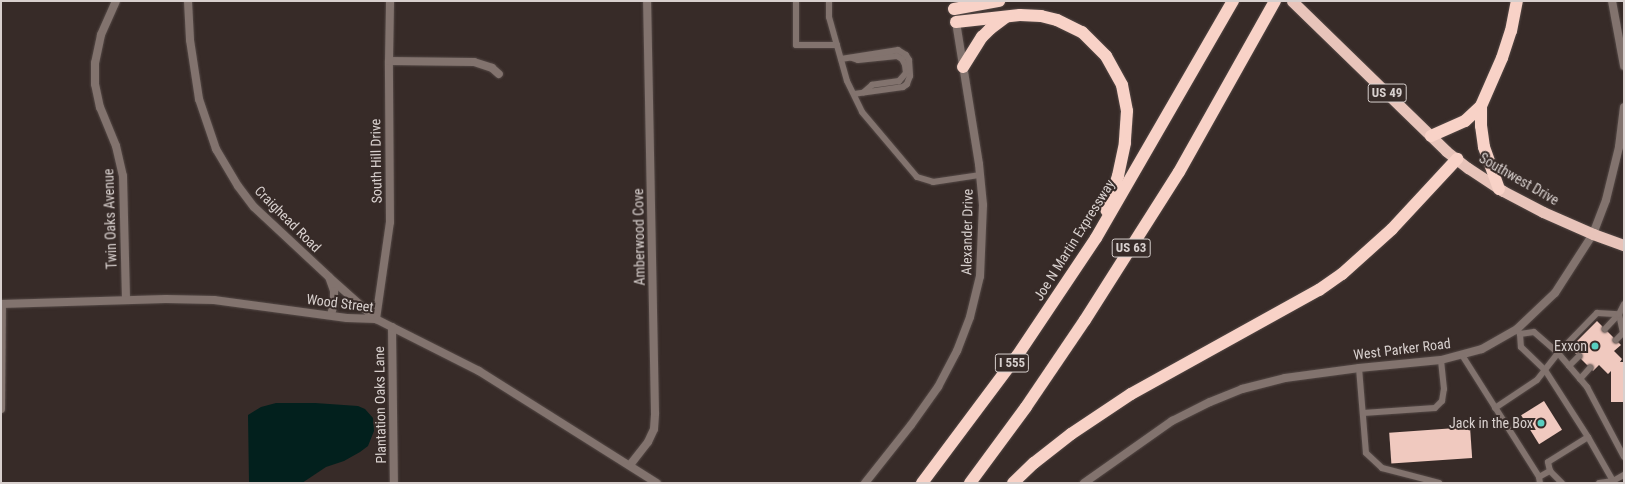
<!DOCTYPE html>
<style>
body{margin:0}
#map{position:relative;width:1625px;height:484px;overflow:hidden;background:#372b28;font-family:"Roboto Condensed",sans-serif}
div>[style]{position:absolute}
.water>*{inset:0;background:#02201d}
.building>*{inset:0;background:#f0c9bf;transform-origin:0 0}
.roads{filter:drop-shadow(0 0 1px #544946) drop-shadow(0 0 1px #544946)}
.service>*{height:6px;margin:-3px;padding:0 3px;transform-origin:3px;border-radius:3px;background:#82736e}
.minor>*{height:8px;margin:-4px;padding:0 4px;transform-origin:4px;border-radius:4px;background:#82736e}
.tertiary>*{height:8px;margin:-4px;padding:0 4px;transform-origin:4px;border-radius:4px;background:#82736e}
.trunk>*{height:11px;margin:-5.5px;padding:0 5.5px;transform-origin:5.5px;border-radius:5.5px;background:#e8c4ba}
.motorway>*{height:12px;margin:-6px;padding:0 6px;transform-origin:6px;border-radius:6px;background:#f8d2c7}
.dots>*{width:11px;height:11px;translate:-50% -50%;box-sizing:border-box;border:2px solid #372b28;border-radius:50%}
span{translate:-50% -50%;white-space:nowrap;text-align:center;line-height:1.15;-webkit-text-stroke:4px #372b28;paint-order:stroke}
.shield-label span{padding:1px 3px;background:#372b28;border:1px solid;border-radius:3px;-webkit-text-stroke-width:0}
.shield-label{font-size:13px;color:#d8d0ce;font-weight:700}
.street-label{font-size:14px;color:#d8d0ce}
.poi-label{font-size:14px;color:#d8d0ce}
.right{translate:-100% -50%;text-align:right}
.frame{position:absolute;inset:0;border:2px solid #d8d0ce;pointer-events:none}
</style>
<div id="map">
<div class="water">
<i style="clip-path:polygon(276px 403px,315px 403px,358px 406px,365px 409px,373px 418px,374px 431px,368px 446px,360px 452px,344px 461px,326px 467px,302px 483px,249px 483px,248px 415px,261px 407px)"></i>
</div>
<div class="building">
<i style="clip-path:polygon(1597px 321px,1621px 345px,1614px 351px,1622px 359px,1620px 362px,1624px 362px,1624px 402px,1611px 402px,1611px 371px,1608px 374px,1599px 365px,1593px 371px,1570px 348px)"></i>
<i style="left:1544px;top:401px;width:34px;height:27px;rotate:58deg"></i>
<i style="left:1470px;top:427px;width:31px;height:81px;rotate:86deg"></i>
</div>
<div class="roads">
<div class="service">
<i style="left:796px;top:1px;width:44px;rotate:90deg"></i>
<i style="left:796px;top:45px;width:41px"></i>
<i style="left:829px;top:1px;width:16px;rotate:90deg"></i>
<i style="left:829px;top:17px;width:66px;rotate:74.3deg"></i>
<i style="left:847px;top:81px;width:34px;rotate:64deg"></i>
<i style="left:862px;top:112px;width:85px;rotate:49.8deg"></i>
<i style="left:917px;top:177px;width:17px;rotate:17deg"></i>
<i style="left:933px;top:182px;width:48px;rotate:-8.5deg"></i>
<i style="left:852px;top:58px;width:6px;rotate:18deg"></i>
<i style="left:858px;top:60px;width:39px;rotate:-6deg"></i>
<i style="left:897px;top:56px;width:6px;rotate:31deg"></i>
<i style="left:902px;top:59px;width:7px;rotate:63deg"></i>
<i style="left:905px;top:65px;width:8px;rotate:83deg"></i>
<i style="left:906px;top:73px;width:11px;rotate:131deg"></i>
<i style="left:899px;top:81px;width:27px;rotate:172deg"></i>
<i style="left:872px;top:85px;width:11px;rotate:139deg"></i>
<i style="left:841px;top:59px;width:58px;rotate:-9deg"></i>
<i style="left:898px;top:50px;width:9px;rotate:32deg"></i>
<i style="left:906px;top:55px;width:6px;rotate:59deg"></i>
<i style="left:909px;top:60px;width:16px;rotate:86deg"></i>
<i style="left:910px;top:76px;width:9px;rotate:111deg"></i>
<i style="left:907px;top:84px;width:5px;rotate:143deg"></i>
<i style="left:903px;top:87px;width:49px;rotate:171.9deg"></i>
<i style="left:1517px;top:329px;width:6px;rotate:59deg"></i>
<i style="left:1520px;top:334px;width:13px;rotate:86deg"></i>
<i style="left:1521px;top:347px;width:33px;rotate:44deg"></i>
<i style="left:1545px;top:370px;width:80px;rotate:57.3deg"></i>
<i style="left:1588px;top:437px;width:51px;rotate:60.4deg"></i>
<i style="left:1613px;top:481px;width:14px;rotate:172deg"></i>
<i style="left:1605px;top:329px;width:21px;rotate:-47deg"></i>
<i style="left:1520px;top:334px;width:14px;rotate:-8deg"></i>
<i style="left:1534px;top:332px;width:32px;rotate:41deg"></i>
<i style="left:1558px;top:353px;width:45px;rotate:49.5deg"></i>
<i style="left:1587px;top:387px;width:79px;rotate:62.1deg"></i>
<i style="left:1616px;top:340px;width:10px;rotate:-45deg"></i>
<i style="left:1623px;top:333px;width:19px;rotate:-102deg"></i>
<i style="left:1462px;top:355px;width:144px;rotate:57.7deg"></i>
<i style="left:1539px;top:477px;width:6px;rotate:81deg"></i>
<i style="left:1569px;top:366px;width:14px;rotate:-45deg"></i>
<i style="left:1359px;top:368px;width:85px;rotate:85.3deg"></i>
<i style="left:1366px;top:453px;width:22px;rotate:43deg"></i>
<i style="left:1382px;top:468px;width:59px;rotate:14.7deg"></i>
<i style="left:1580px;top:379px;width:15px;rotate:-48deg"></i>
<i style="left:1495px;top:408px;width:50px;rotate:-33.7deg"></i>
<i style="left:1537px;top:380px;width:34px;rotate:-52deg"></i>
<i style="left:1558px;top:353px;width:56px;rotate:-45.7deg"></i>
<i style="left:1597px;top:313px;width:22px;rotate:3deg"></i>
<i style="left:1619px;top:314px;width:11px;rotate:-63deg"></i>
<i style="left:1363px;top:413px;width:72px;rotate:-4deg"></i>
<i style="left:1435px;top:408px;width:10px;rotate:-45deg"></i>
<i style="left:1442px;top:401px;width:12px;rotate:-81deg"></i>
<i style="left:1444px;top:389px;width:29px;rotate:-96deg"></i>
<i style="left:1550px;top:471px;width:9px;rotate:-103deg"></i>
<i style="left:1548px;top:462px;width:47px;rotate:-32deg"></i>
<i style="left:1539px;top:477px;width:13px;rotate:-29deg"></i>
<i style="left:1550px;top:471px;width:17px;rotate:45deg"></i>
<i style="left:1613px;top:481px;width:13px;rotate:-29deg"></i>
</div>
<div class="minor">
<i style="left:116px;top:1px;width:37px;rotate:114deg"></i>
<i style="left:101px;top:35px;width:29px;rotate:102deg"></i>
<i style="left:95px;top:63px;width:21px;rotate:90deg"></i>
<i style="left:95px;top:84px;width:24px;rotate:78deg"></i>
<i style="left:100px;top:107px;width:42px;rotate:67.7deg"></i>
<i style="left:116px;top:146px;width:31px;rotate:77deg"></i>
<i style="left:123px;top:176px;width:124px;rotate:88.6deg"></i>
<i style="left:188px;top:1px;width:39px;rotate:87deg"></i>
<i style="left:190px;top:40px;width:60px;rotate:81.3deg"></i>
<i style="left:199px;top:99px;width:53px;rotate:71.2deg"></i>
<i style="left:216px;top:149px;width:43px;rotate:59.3deg"></i>
<i style="left:238px;top:186px;width:26px;rotate:53deg"></i>
<i style="left:254px;top:207px;width:103px;rotate:43deg"></i>
<i style="left:329px;top:277px;width:15px;rotate:70deg"></i>
<i style="left:334px;top:291px;width:12px;rotate:90deg"></i>
<i style="left:334px;top:303px;width:12px;rotate:104deg"></i>
<i style="left:389px;top:61px;width:85px;rotate:0.7deg"></i>
<i style="left:474px;top:62px;width:19px;rotate:18deg"></i>
<i style="left:492px;top:68px;width:9px;rotate:41deg"></i>
<i style="left:330px;top:278px;width:62px;rotate:41.7deg"></i>
<i style="left:376px;top:319px;width:98px;rotate:-81.8deg"></i>
<i style="left:390px;top:222px;width:161px;rotate:-90.4deg"></i>
<i style="left:389px;top:61px;width:60px;rotate:-89deg"></i>
<i style="left:392px;top:327px;width:156px;rotate:89.3deg"></i>
<i style="left:1px;top:409px;width:105px;rotate:-89.5deg"></i>
<i style="left:630px;top:465px;width:29px;rotate:-52deg"></i>
<i style="left:648px;top:442px;width:14px;rotate:-65deg"></i>
<i style="left:654px;top:429px;width:16px;rotate:-86deg"></i>
<i style="left:655px;top:413px;width:412px;rotate:-91.1deg"></i>
</div>
<div class="tertiary">
<i style="left:1612px;top:1px;width:66px;rotate:79.5deg"></i>
<i style="left:1px;top:304px;width:165px;rotate:-1.7deg"></i>
<i style="left:166px;top:299px;width:48px;rotate:1.2deg"></i>
<i style="left:214px;top:300px;width:134px;rotate:7.7deg"></i>
<i style="left:347px;top:318px;width:29px;rotate:2deg"></i>
<i style="left:376px;top:319px;width:115px;rotate:26.8deg"></i>
<i style="left:479px;top:371px;width:210px;rotate:32.2deg"></i>
<i style="left:865px;top:483px;width:74px;rotate:-51.6deg"></i>
<i style="left:911px;top:425px;width:47px;rotate:-54.6deg"></i>
<i style="left:938px;top:387px;width:41px;rotate:-62.2deg"></i>
<i style="left:957px;top:351px;width:36px;rotate:-69deg"></i>
<i style="left:970px;top:317px;width:42px;rotate:-76.3deg"></i>
<i style="left:980px;top:276px;width:71px;rotate:-87.6deg"></i>
<i style="left:983px;top:205px;width:41px;rotate:-95.6deg"></i>
<i style="left:979px;top:164px;width:144px;rotate:-99.2deg"></i>
<i style="left:1084px;top:483px;width:108px;rotate:-35.2deg"></i>
<i style="left:1172px;top:421px;width:42px;rotate:-26.6deg"></i>
<i style="left:1210px;top:402px;width:35px;rotate:-22deg"></i>
<i style="left:1242px;top:389px;width:44px;rotate:-14.3deg"></i>
<i style="left:1285px;top:378px;width:75px;rotate:-7.7deg"></i>
<i style="left:1359px;top:368px;width:82px;rotate:-5.6deg"></i>
<i style="left:1441px;top:360px;width:42px;rotate:-15deg"></i>
<i style="left:1482px;top:349px;width:40px;rotate:-29.7deg"></i>
<i style="left:1517px;top:329px;width:52px;rotate:-43.5deg"></i>
<i style="left:1555px;top:293px;width:70px;rotate:-57.2deg"></i>
<i style="left:1593px;top:234px;width:36px;rotate:-69deg"></i>
<i style="left:1606px;top:200px;width:55px;rotate:-76.2deg"></i>
<i style="left:1619px;top:147px;width:40px;rotate:-82.9deg"></i>
</div>
<div class="trunk">
<i style="left:1292px;top:1px;width:215px;rotate:44.2deg"></i>
<i style="left:1446px;top:151px;width:28px;rotate:38deg"></i>
<i style="left:1468px;top:168px;width:42px;rotate:33.3deg"></i>
<i style="left:1503px;top:191px;width:45px;rotate:27.7deg"></i>
<i style="left:1543px;top:212px;width:55px;rotate:23.7deg"></i>
<i style="left:1593px;top:234px;width:33px;rotate:20deg"></i>
</div>
<div class="motorway">
<i style="left:954px;top:9px;width:46px;rotate:-10.1deg"></i>
<i style="left:956px;top:22px;width:64px;rotate:-6.2deg"></i>
<i style="left:1020px;top:15px;width:21px;rotate:3deg"></i>
<i style="left:1041px;top:16px;width:16px;rotate:14deg"></i>
<i style="left:1057px;top:20px;width:28px;rotate:26deg"></i>
<i style="left:1082px;top:32px;width:34px;rotate:45deg"></i>
<i style="left:1106px;top:56px;width:33px;rotate:61deg"></i>
<i style="left:1122px;top:85px;width:26px;rotate:79deg"></i>
<i style="left:1127px;top:111px;width:32px;rotate:94deg"></i>
<i style="left:1125px;top:143px;width:34px;rotate:102deg"></i>
<i style="left:1118px;top:176px;width:36px;rotate:109deg"></i>
<i style="left:963px;top:67px;width:36px;rotate:-58deg"></i>
<i style="left:982px;top:37px;width:11px;rotate:-45deg"></i>
<i style="left:990px;top:29px;width:20px;rotate:-37deg"></i>
<i style="left:1431px;top:136px;width:37px;rotate:-24deg"></i>
<i style="left:1465px;top:121px;width:22px;rotate:-43deg"></i>
<i style="left:1499px;top:189px;width:45px;rotate:-109.7deg"></i>
<i style="left:1484px;top:147px;width:21px;rotate:-98deg"></i>
<i style="left:1481px;top:126px;width:20px;rotate:-90deg"></i>
<i style="left:1481px;top:106px;width:52px;rotate:-66.4deg"></i>
<i style="left:1502px;top:58px;width:28px;rotate:-72deg"></i>
<i style="left:1511px;top:31px;width:31px;rotate:-79deg"></i>
<i style="left:922px;top:483px;width:159px;rotate:-53.2deg"></i>
<i style="left:1017px;top:356px;width:142px;rotate:-56.2deg"></i>
<i style="left:1096px;top:238px;width:274px;rotate:-60deg"></i>
<i style="left:970px;top:483px;width:94px;rotate:-53.6deg"></i>
<i style="left:1026px;top:407px;width:105px;rotate:-55.9deg"></i>
<i style="left:1085px;top:320px;width:175px;rotate:-57.6deg"></i>
<i style="left:1179px;top:172px;width:196px;rotate:-60.7deg"></i>
<i style="left:1013px;top:483px;width:29px;rotate:-44deg"></i>
<i style="left:1034px;top:463px;width:47px;rotate:-38.1deg"></i>
<i style="left:1071px;top:434px;width:72px;rotate:-33.7deg"></i>
<i style="left:1131px;top:394px;width:215px;rotate:-29deg"></i>
<i style="left:1319px;top:290px;width:28px;rotate:-35deg"></i>
<i style="left:1342px;top:274px;width:67px;rotate:-42deg"></i>
<i style="left:1392px;top:229px;width:96px;rotate:-47.1deg"></i>
</div>
</div>
<div class="dots">
<i style="left:1595px;top:346px;background:#58cebf"></i>
<i style="left:1541px;top:423px;background:#58cebf"></i>
</div>
<div class="shield-label">
<span style="left:1387px;top:93px">US 49</span>
<span style="left:1131px;top:248px">US 63</span>
<span style="left:1012px;top:363px">I 555</span>
</div>
<div class="street-label">
<span style="left:376px;top:161px;rotate:-91deg">South Hill Drive</span>
<span style="left:1519px;top:179px;rotate:30deg">Southwest Drive</span>
<span style="left:110px;top:219px;rotate:-92deg">Twin Oaks Avenue</span>
<span style="left:288px;top:219px;rotate:45deg">Craighead Road</span>
<span style="left:967px;top:232px;rotate:-89deg">Alexander Drive</span>
<span style="left:639px;top:237px;rotate:-91deg">Amberwood Cove</span>
<span style="left:1074px;top:240px;rotate:-58deg">Joe N Martin Expressway</span>
<span style="left:340px;top:303px;rotate:7deg">Wood Street</span>
<span style="left:1402px;top:349px;rotate:-7deg">West Parker Road</span>
<span style="left:380px;top:405px;rotate:-91deg">Plantation Oaks Lane</span>
</div>
<div class="poi-label">
<span class="right" style="left:1587px;top:346px">Exxon</span>
<span class="right" style="left:1533px;top:423px">Jack in the Box</span>
</div>
<div class="frame"></div>
</div>
